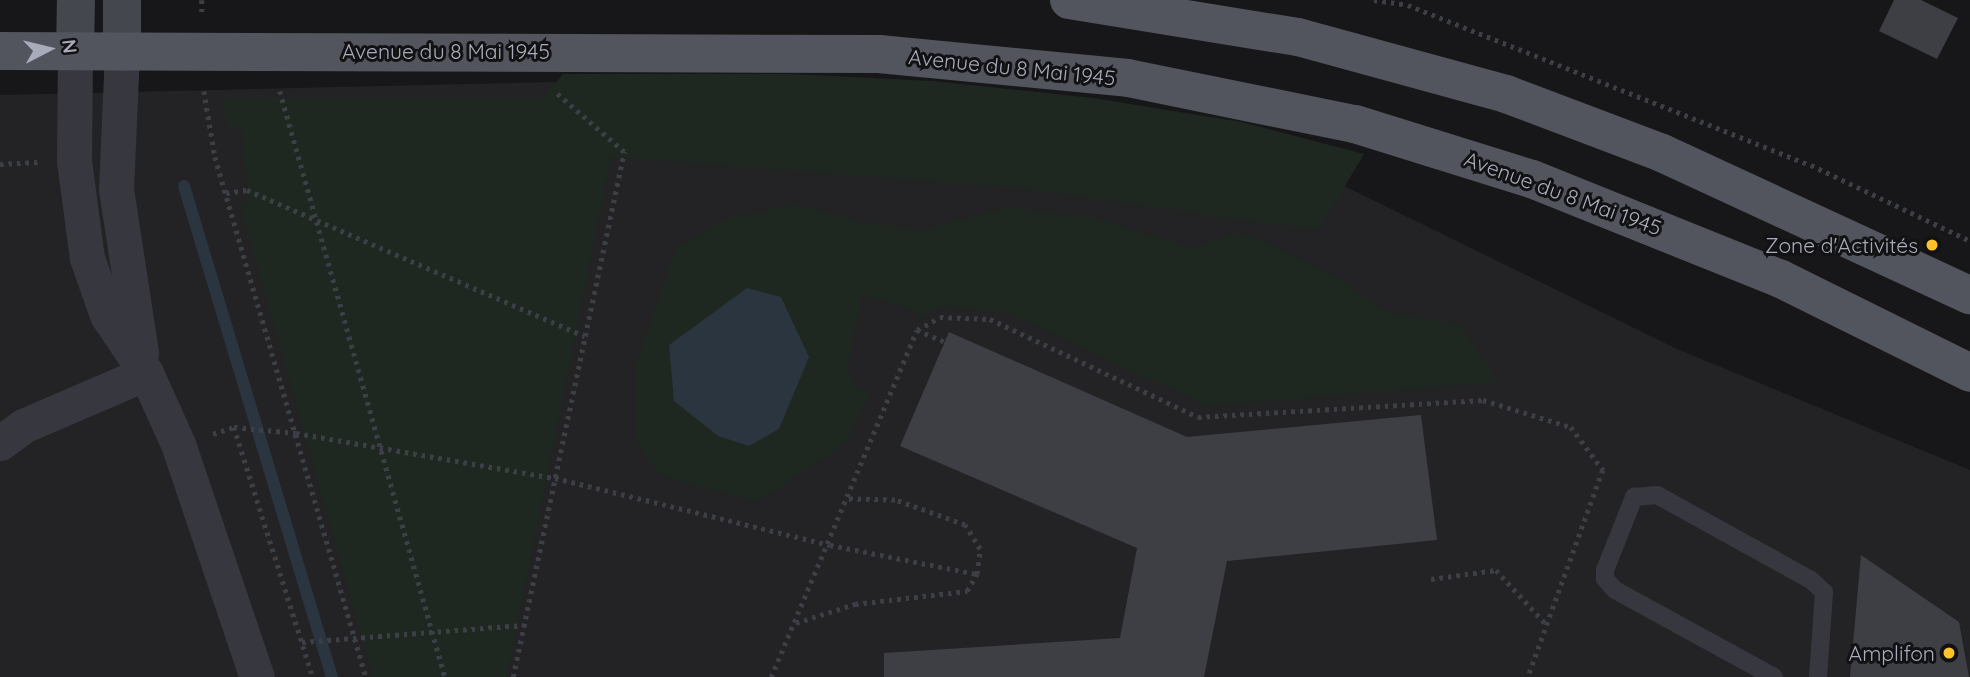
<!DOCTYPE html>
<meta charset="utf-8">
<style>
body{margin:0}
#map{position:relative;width:1970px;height:677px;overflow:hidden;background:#171719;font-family:Quicksand,sans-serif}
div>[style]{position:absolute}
.built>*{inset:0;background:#232326}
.green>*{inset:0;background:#1e2820}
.water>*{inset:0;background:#2b353f}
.stream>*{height:12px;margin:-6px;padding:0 6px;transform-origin:6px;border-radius:6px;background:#2b353f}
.building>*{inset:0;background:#3e3f44}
.path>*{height:4.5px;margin-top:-2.25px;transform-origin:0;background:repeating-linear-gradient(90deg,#3d3f46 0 3.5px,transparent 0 8.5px)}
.lane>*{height:18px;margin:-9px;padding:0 9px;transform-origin:9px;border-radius:9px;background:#37383f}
.street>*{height:35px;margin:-17.5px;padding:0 17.5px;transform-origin:17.5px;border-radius:17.5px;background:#37383f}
.secondary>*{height:38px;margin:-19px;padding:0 19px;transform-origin:19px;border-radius:19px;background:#45474f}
.primary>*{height:38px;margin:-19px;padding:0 19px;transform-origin:19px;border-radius:19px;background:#53555e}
.dots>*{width:19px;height:19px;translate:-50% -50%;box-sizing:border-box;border:4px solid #121214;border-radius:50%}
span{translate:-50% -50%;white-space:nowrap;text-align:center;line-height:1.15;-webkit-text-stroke:6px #121214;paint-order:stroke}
.street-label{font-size:21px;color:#a8acba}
.poi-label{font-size:21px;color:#a8acba}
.right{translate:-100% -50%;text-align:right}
.north{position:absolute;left:14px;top:14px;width:70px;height:70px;-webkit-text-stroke:5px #121214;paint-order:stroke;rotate:83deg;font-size:19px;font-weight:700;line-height:28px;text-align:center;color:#a8acba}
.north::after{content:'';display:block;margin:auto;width:24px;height:32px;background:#a8acba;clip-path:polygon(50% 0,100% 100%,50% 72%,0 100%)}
</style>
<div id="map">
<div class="built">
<i style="clip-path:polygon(553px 82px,1020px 117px,1332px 180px,1677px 349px,1970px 470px,1970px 677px,0 677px,0 95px)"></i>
</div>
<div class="green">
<i style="clip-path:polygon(563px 74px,791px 74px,932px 81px,1093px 98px,1241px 122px,1364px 154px,1318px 231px,1019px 188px,611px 157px,507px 677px,373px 677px,241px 208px,249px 200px,241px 128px,227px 130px,223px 98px,543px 98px)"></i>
<i style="clip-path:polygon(795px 204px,858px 221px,922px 230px,1007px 207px,1092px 217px,1192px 248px,1237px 233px,1266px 242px,1341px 280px,1388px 313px,1458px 323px,1499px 382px,1207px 406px,1009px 313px,942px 306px,919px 318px,914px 310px,862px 295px,847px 370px,856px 386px,870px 394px,846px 443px,758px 502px,661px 476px,635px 439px,635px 368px,676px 249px,726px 219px)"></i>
</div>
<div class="water">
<i style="clip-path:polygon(747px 288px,781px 297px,809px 357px,779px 429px,749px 446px,718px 436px,674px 401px,669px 345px)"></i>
</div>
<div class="stream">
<i style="left:184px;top:186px;width:513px;rotate:73.23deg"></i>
</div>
<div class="building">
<i style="clip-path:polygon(1894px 0,1921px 0,1958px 18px,1937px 59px,1879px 31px)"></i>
<i style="clip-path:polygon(949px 332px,1187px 437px,1421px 415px,1437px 540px,1227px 561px,1204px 677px,884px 677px,884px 653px,1120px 638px,1137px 548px,900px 446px)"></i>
<i style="clip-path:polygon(1861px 555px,1959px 622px,1969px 677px,1850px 677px)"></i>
</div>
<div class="path">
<i style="left:202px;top:0;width:13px;rotate:90deg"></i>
<i style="left:1374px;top:0;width:34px;rotate:8deg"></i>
<i style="left:1408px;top:5px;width:434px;rotate:21.7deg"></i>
<i style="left:1811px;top:165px;width:176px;rotate:25.5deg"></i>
<i style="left:204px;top:91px;width:67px;rotate:80.5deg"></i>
<i style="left:215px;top:157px;width:541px;rotate:73.81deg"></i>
<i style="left:280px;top:91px;width:609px;rotate:74.27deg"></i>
<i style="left:0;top:164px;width:38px;rotate:-3deg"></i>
<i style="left:226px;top:193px;width:21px;rotate:-8deg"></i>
<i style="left:247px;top:190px;width:368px;rotate:23.4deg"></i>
<i style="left:917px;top:330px;width:26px;rotate:-29deg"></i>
<i style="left:940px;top:317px;width:50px;rotate:2.3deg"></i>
<i style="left:990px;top:319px;width:230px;rotate:25.2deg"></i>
<i style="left:1198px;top:417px;width:286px;rotate:-3.4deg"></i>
<i style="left:1483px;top:400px;width:92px;rotate:17.1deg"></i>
<i style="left:1571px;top:427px;width:54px;rotate:53.3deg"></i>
<i style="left:1603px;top:470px;width:220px;rotate:109.9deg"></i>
<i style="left:234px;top:427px;width:262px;rotate:72.5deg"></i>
<i style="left:213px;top:434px;width:22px;rotate:-18deg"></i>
<i style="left:234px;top:427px;width:62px;rotate:5.5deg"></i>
<i style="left:296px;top:433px;width:263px;rotate:9.9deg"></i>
<i style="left:555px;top:478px;width:283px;rotate:13.7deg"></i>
<i style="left:830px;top:545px;width:150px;rotate:11.2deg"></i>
<i style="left:1431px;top:579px;width:66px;rotate:-7.9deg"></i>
<i style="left:1496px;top:570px;width:75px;rotate:47.2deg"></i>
<i style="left:796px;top:623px;width:62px;rotate:-17.9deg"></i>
<i style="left:855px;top:604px;width:113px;rotate:-6.6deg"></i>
<i style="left:967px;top:591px;width:20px;rotate:-60deg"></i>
<i style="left:977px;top:574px;width:25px;rotate:-83deg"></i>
<i style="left:980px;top:549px;width:28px;rotate:-122deg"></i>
<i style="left:965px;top:525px;width:74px;rotate:-160.3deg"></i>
<i style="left:895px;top:500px;width:46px;rotate:-178.8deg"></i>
<i style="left:302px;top:642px;width:223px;rotate:-4.4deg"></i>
<i style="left:513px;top:677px;width:537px;rotate:-78.06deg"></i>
<i style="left:624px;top:152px;width:91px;rotate:-139deg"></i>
<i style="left:771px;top:677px;width:376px;rotate:-67.2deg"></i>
<i style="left:917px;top:330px;width:30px;rotate:23deg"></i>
</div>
<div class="lane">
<i style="left:1774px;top:677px;width:181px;rotate:-151.3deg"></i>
<i style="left:1615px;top:590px;width:15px;rotate:-132deg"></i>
<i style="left:1605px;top:579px;width:9px;rotate:-90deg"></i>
<i style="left:1605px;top:570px;width:79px;rotate:-68.3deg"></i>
<i style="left:1634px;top:497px;width:23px;rotate:-5deg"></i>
<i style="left:1657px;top:495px;width:176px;rotate:28.9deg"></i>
<i style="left:1811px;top:580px;width:18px;rotate:43deg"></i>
<i style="left:1824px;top:592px;width:85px;rotate:94deg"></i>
</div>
<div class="street">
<i style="left:75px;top:51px;width:110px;rotate:90.5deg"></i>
<i style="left:74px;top:161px;width:98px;rotate:82.4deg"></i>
<i style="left:87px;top:258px;width:60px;rotate:70.7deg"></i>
<i style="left:107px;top:315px;width:70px;rotate:56.1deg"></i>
<i style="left:146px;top:373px;width:78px;rotate:65.7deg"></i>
<i style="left:178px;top:444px;width:246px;rotate:71.3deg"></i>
<i style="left:122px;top:52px;width:137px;rotate:92.5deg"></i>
<i style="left:116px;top:189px;width:166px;rotate:81.3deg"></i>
<i style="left:0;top:443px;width:29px;rotate:-36deg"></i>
<i style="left:23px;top:426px;width:134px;rotate:-23.3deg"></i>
</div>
<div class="secondary">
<i style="left:75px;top:51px;width:51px;rotate:-88.9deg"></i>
<i style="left:122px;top:52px;width:52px;rotate:-90deg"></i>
</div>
<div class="primary">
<i style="left:1069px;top:0;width:232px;rotate:9.2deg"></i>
<i style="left:1298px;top:37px;width:216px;rotate:15.3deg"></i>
<i style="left:1506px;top:94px;width:167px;rotate:20.7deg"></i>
<i style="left:1662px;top:153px;width:339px;rotate:24.8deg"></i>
<i style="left:0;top:51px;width:879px;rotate:0.2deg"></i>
<i style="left:879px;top:54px;width:250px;rotate:5.5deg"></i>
<i style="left:1128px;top:78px;width:232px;rotate:11.5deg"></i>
<i style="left:1355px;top:124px;width:185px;rotate:17.3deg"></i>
<i style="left:1532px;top:179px;width:268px;rotate:21.9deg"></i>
<i style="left:1781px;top:279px;width:211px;rotate:26.4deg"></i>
</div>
<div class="dots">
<i style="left:1932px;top:245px;background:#ffc229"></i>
<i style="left:1949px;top:653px;background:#ffc229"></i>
</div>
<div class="street-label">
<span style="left:446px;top:51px">Avenue du 8 Mai 1945</span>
<span style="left:1012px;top:67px;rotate:6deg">Avenue du 8 Mai 1945</span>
<span style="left:1563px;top:193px;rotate:20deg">Avenue du 8 Mai 1945</span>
</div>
<div class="poi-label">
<span class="right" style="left:1918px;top:245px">Zone d'Activités</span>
<span class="right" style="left:1935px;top:653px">Amplifon</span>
</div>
<div class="north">N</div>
</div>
